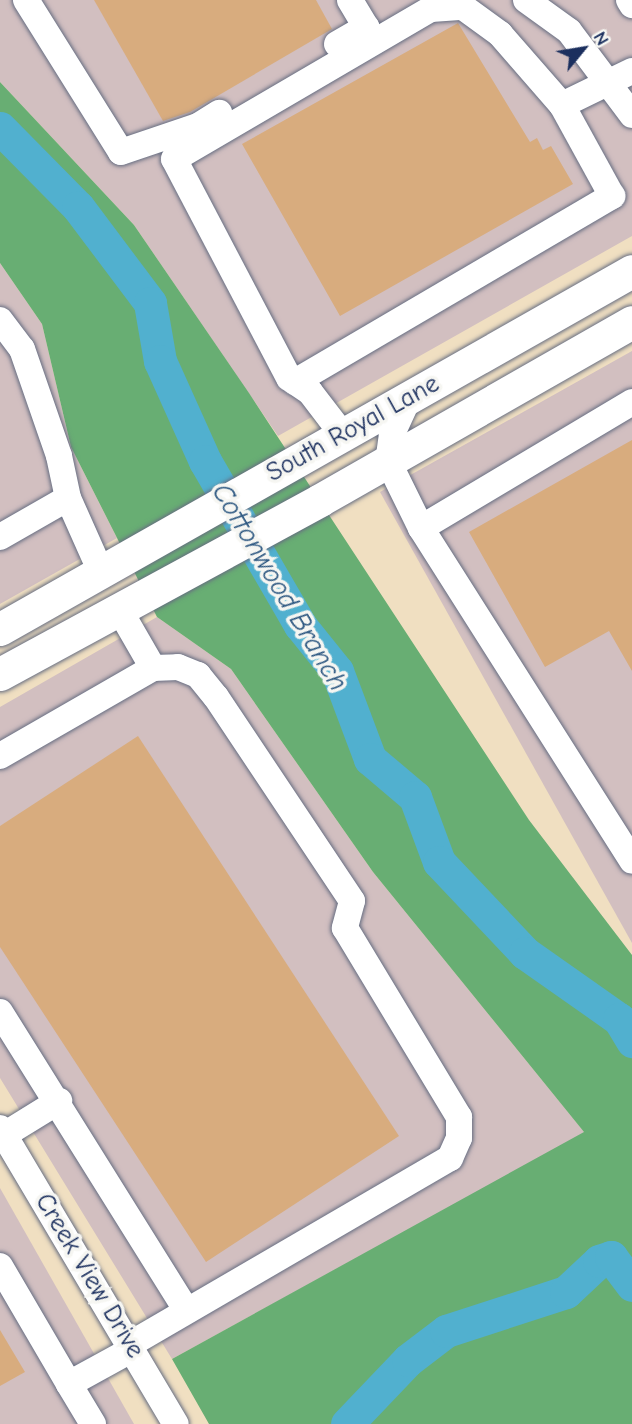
<!DOCTYPE html>
<style>
body{margin:0}
#map{position:relative;width:632px;height:1424px;overflow:hidden;background:#f0dfc1;font-family:"Comic Neue",sans-serif}
div>[style]{position:absolute}
.industrial>*{inset:0;background:#d2bfc0}
.forest>*{inset:0;background:#68ae73}
.river>*{height:33px;margin:-16.5px;padding:0 16.5px;transform-origin:16.5px;border-radius:16.5px;background:#51b0cf}
.building>*{inset:0;background:#d8ac7e}
.roads{filter:drop-shadow(0 0 2px #666d81) drop-shadow(0 0 2px #666d81)}
.minor>*{height:26px;margin:-13px;padding:0 13px;transform-origin:13px;border-radius:13px;background:#fff}
.major>*{height:33px;margin:-16.5px;padding:0 16.5px;transform-origin:16.5px;border-radius:16.5px;background:#fff}
span{translate:-50% -50%;white-space:nowrap;text-align:center;line-height:1.15;-webkit-text-stroke:7px #f6f6f2;paint-order:stroke}
.street-label{font-size:26px;color:#1b2f5e}
.water-label{font-size:28px;color:#2b5680;font-style:italic}
.north{position:absolute;left:548px;top:14px;width:70px;height:70px;-webkit-text-stroke:5px #f6f6f2;paint-order:stroke;rotate:60deg;font-size:19px;font-weight:700;line-height:28px;text-align:center;color:#1b2f5e}
.north::after{content:'';display:block;margin:auto;width:24px;height:32px;background:#1b2f5e;clip-path:polygon(50% 0,100% 100%,50% 72%,0 100%)}
</style>
<div id="map">
<div class="industrial">
<i style="clip-path:polygon(0 0,632px 0,632px 236px,278px 436px,134px 225px,0 82px)"></i>
<i style="clip-path:polygon(0 263px,42px 324px,71px 447px,117px 538px,0 604px)"></i>
<i style="clip-path:polygon(632px 351px,632px 943px,380px 492px)"></i>
<i style="clip-path:polygon(157px 617px,231px 669px,373px 872px,585px 1133px,172px 1359px,0 1078px,0 707px)"></i>
<i style="clip-path:polygon(0 1188px,134px 1424px,0 1424px)"></i>
</div>
<div class="forest">
<i style="clip-path:polygon(0 82px,134px 225px,249px 393px,529px 820px,632px 955px,632px 1424px,209px 1424px,172px 1359px,584px 1132px,373px 872px,231px 669px,157px 617px,71px 447px,42px 324px,0 263px)"></i>
</div>
<div class="river">
<i style="left:0;top:128px;width:111px;rotate:45.4deg"></i>
<i style="left:78px;top:207px;width:120px;rotate:53.1deg"></i>
<i style="left:150px;top:303px;width:59px;rotate:80.2deg"></i>
<i style="left:160px;top:361px;width:110px;rotate:65.8deg"></i>
<i style="left:205px;top:461px;width:190px;rotate:59.9deg"></i>
<i style="left:300px;top:625px;width:59px;rotate:51.2deg"></i>
<i style="left:337px;top:671px;width:94px;rotate:69.4deg"></i>
<i style="left:370px;top:759px;width:59px;rotate:40.2deg"></i>
<i style="left:415px;top:797px;width:69px;rotate:69.7deg"></i>
<i style="left:439px;top:862px;width:125px;rotate:46.6deg"></i>
<i style="left:525px;top:953px;width:115px;rotate:35.1deg"></i>
<i style="left:619px;top:1019px;width:26px;rotate:59deg"></i>
<i style="left:347px;top:1424px;width:88px;rotate:-46.4deg"></i>
<i style="left:408px;top:1360px;width:48px;rotate:-37.3deg"></i>
<i style="left:446px;top:1331px;width:126px;rotate:-18deg"></i>
<i style="left:566px;top:1292px;width:45px;rotate:-43.2deg"></i>
<i style="left:599px;top:1261px;width:13px;rotate:-18deg"></i>
<i style="left:611px;top:1257px;width:35px;rotate:53deg"></i>
</div>
<div class="building">
<i style="clip-path:polygon(94px 0,316px 0,332px 29px,190px 112px,163px 121px)"></i>
<i style="clip-path:polygon(458px 23px,530px 142px,537px 138px,543px 150px,551px 146px,573px 184px,340px 316px,242px 144px)"></i>
<i style="clip-path:polygon(632px 440px,632px 671px,609px 631px,545px 667px,469px 532px)"></i>
<i style="clip-path:polygon(138px 736px,399px 1136px,206px 1262px,0 947px,0 826px)"></i>
<i style="clip-path:polygon(0 1330px,25px 1372px,0 1386px)"></i>
</div>
<div class="roads">
<div class="minor">
<i style="left:26px;top:0;width:179px;rotate:58deg"></i>
<i style="left:121px;top:152px;width:81px;rotate:-18.7deg"></i>
<i style="left:198px;top:126px;width:25px;rotate:-32deg"></i>
<i style="left:526px;top:0;width:53px;rotate:35.8deg"></i>
<i style="left:569px;top:31px;width:105px;rotate:53.1deg"></i>
<i style="left:629px;top:0;width:6px;rotate:59deg"></i>
<i style="left:337px;top:44px;width:34px;rotate:-30deg"></i>
<i style="left:366px;top:27px;width:31px;rotate:-121deg"></i>
<i style="left:0;top:320px;width:36px;rotate:53deg"></i>
<i style="left:22px;top:349px;width:113px;rotate:70.9deg"></i>
<i style="left:59px;top:456px;width:43px;rotate:77.9deg"></i>
<i style="left:68px;top:498px;width:81px;rotate:66deg"></i>
<i style="left:295px;top:382px;width:368px;rotate:-30.4deg"></i>
<i style="left:612px;top:196px;width:104px;rotate:-118.8deg"></i>
<i style="left:409px;top:397px;width:41px;rotate:114.7deg"></i>
<i style="left:392px;top:434px;width:27px;rotate:98deg"></i>
<i style="left:388px;top:461px;width:75px;rotate:63.8deg"></i>
<i style="left:421px;top:528px;width:394px;rotate:57.6deg"></i>
<i style="left:343px;top:435px;width:54px;rotate:-127.5deg"></i>
<i style="left:310px;top:392px;width:25px;rotate:-146deg"></i>
<i style="left:289px;top:378px;width:247px;rotate:-117.7deg"></i>
<i style="left:174px;top:159px;width:298px;rotate:-30.3deg"></i>
<i style="left:431px;top:9px;width:32px;rotate:-4deg"></i>
<i style="left:463px;top:7px;width:46px;rotate:36.1deg"></i>
<i style="left:500px;top:34px;width:94px;rotate:48.9deg"></i>
<i style="left:562px;top:105px;width:78px;rotate:-25.9deg"></i>
<i style="left:421px;top:528px;width:246px;rotate:-30.8deg"></i>
<i style="left:0;top:537px;width:78px;rotate:-29.8deg"></i>
<i style="left:119px;top:609px;width:68px;rotate:60deg"></i>
<i style="left:153px;top:668px;width:25px;rotate:-2deg"></i>
<i style="left:178px;top:667px;width:22px;rotate:22deg"></i>
<i style="left:198px;top:675px;width:28px;rotate:51deg"></i>
<i style="left:216px;top:697px;width:245px;rotate:56.3deg"></i>
<i style="left:352px;top:901px;width:28px;rotate:105deg"></i>
<i style="left:345px;top:928px;width:221px;rotate:58.9deg"></i>
<i style="left:459px;top:1117px;width:21px;rotate:90deg"></i>
<i style="left:459px;top:1138px;width:22px;rotate:114deg"></i>
<i style="left:450px;top:1158px;width:370px;rotate:149.8deg"></i>
<i style="left:0;top:756px;width:177px;rotate:-29.9deg"></i>
<i style="left:0;top:1012px;width:351px;rotate:58deg"></i>
<i style="left:0;top:1128px;width:344px;rotate:59.3deg"></i>
<i style="left:4px;top:1135px;width:65px;rotate:-31.7deg"></i>
<i style="left:0;top:1266px;width:137px;rotate:59.7deg"></i>
<i style="left:93px;top:1424px;width:47px;rotate:-121deg"></i>
<i style="left:69px;top:1384px;width:73px;rotate:-28.7deg"></i>
</div>
<div class="major">
<i style="left:0;top:629px;width:726px;rotate:-29.53deg"></i>
<i style="left:0;top:674px;width:364px;rotate:-28.5deg"></i>
<i style="left:320px;top:500px;width:359px;rotate:-29.7deg"></i>
</div>
</div>
<div class="street-label">
<span style="left:353px;top:429px;rotate:-29deg">South Royal Lane</span>
<span style="left:89px;top:1276px;rotate:59deg">Creek View Drive</span>
</div>
<div class="water-label">
<span style="left:280px;top:587px;rotate:59deg">Cottonwood Branch</span>
</div>
<div class="north">N</div>
</div>
